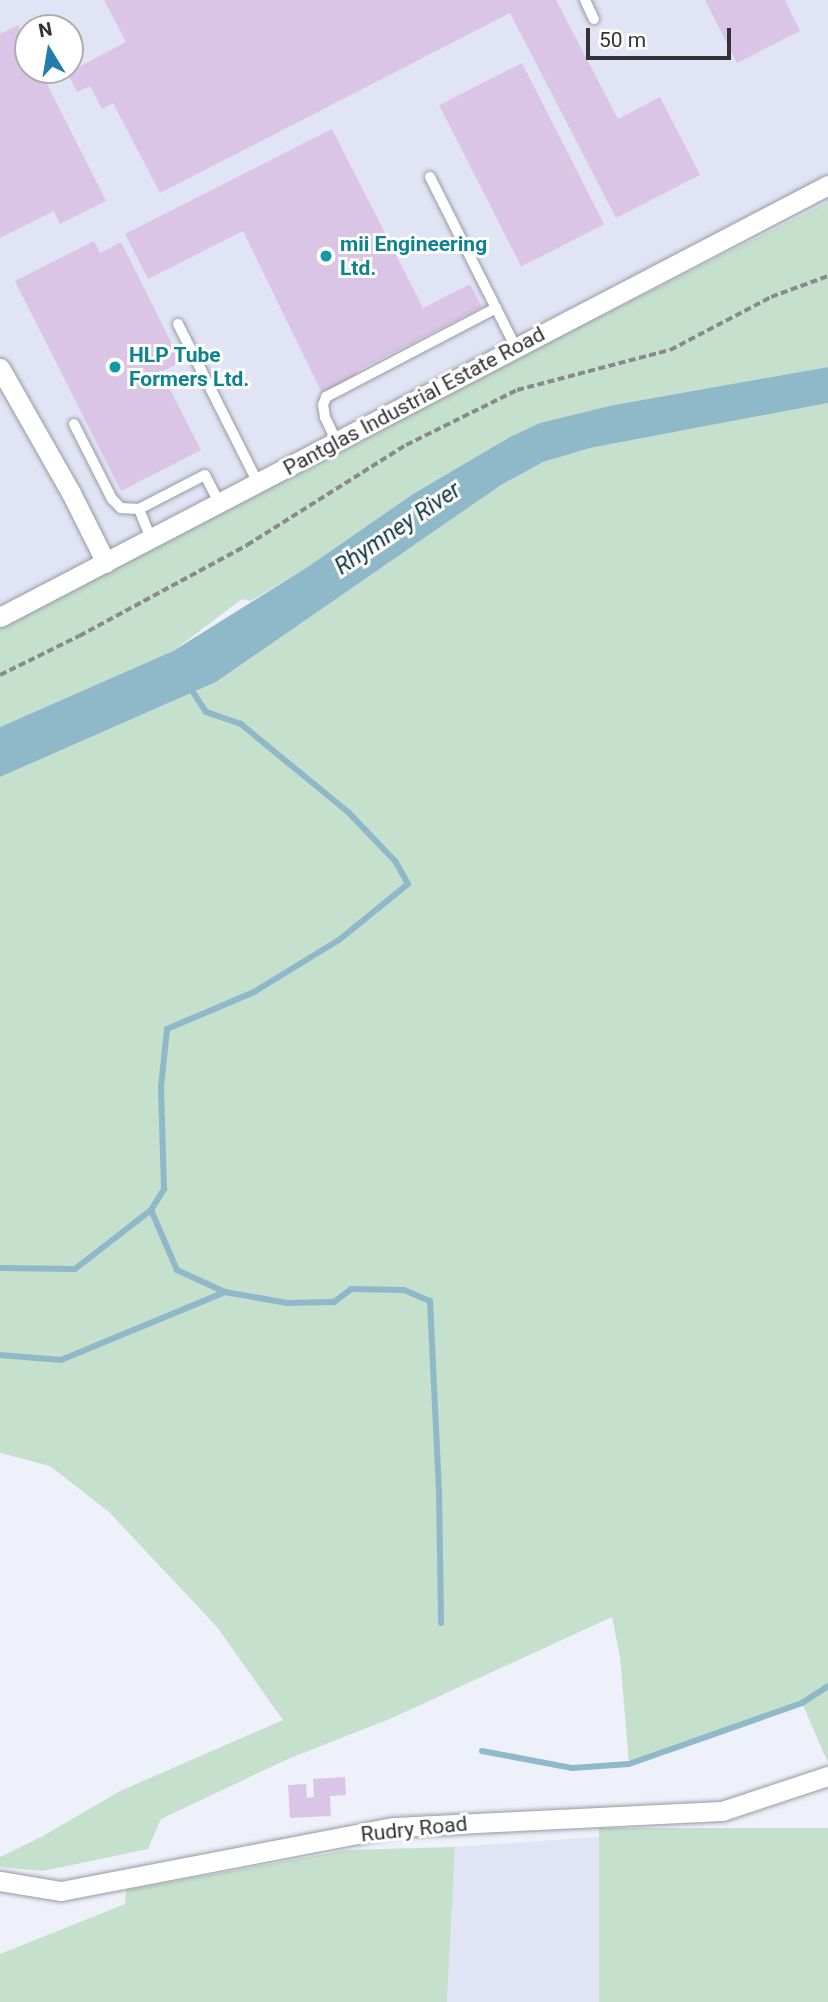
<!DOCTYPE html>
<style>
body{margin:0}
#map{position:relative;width:828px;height:2002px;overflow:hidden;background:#eff1fa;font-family:Roboto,sans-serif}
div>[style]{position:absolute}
.built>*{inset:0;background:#e1e4f4}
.green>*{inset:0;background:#c5e0cd;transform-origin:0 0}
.water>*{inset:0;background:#8fb8c9}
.stream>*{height:6px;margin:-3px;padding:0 3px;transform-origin:3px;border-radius:3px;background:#8fb8c9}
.building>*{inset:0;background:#dbc5e6;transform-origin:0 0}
.path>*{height:3.5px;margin-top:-1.75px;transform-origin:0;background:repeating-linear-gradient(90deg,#898a90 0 7px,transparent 0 10.5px)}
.roads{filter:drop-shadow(0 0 2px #989aa2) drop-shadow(0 0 2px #989aa2)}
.lane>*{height:10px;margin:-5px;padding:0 5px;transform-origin:5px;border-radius:5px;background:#fff}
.street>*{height:19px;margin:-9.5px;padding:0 9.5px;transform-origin:9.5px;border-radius:9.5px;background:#fff}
.dots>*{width:19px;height:19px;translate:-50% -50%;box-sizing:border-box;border:4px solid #fff;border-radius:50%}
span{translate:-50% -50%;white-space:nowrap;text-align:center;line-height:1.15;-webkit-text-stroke:6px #fff;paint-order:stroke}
.culture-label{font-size:21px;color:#0d838f;font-weight:700}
.left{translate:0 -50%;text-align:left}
.street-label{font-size:21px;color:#333337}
.water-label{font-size:23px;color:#113744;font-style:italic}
.north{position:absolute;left:14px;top:14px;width:70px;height:70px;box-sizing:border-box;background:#fff;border:2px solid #adadaf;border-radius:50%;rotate:349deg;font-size:19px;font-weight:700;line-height:28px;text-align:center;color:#333337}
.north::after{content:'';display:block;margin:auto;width:24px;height:32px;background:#217eab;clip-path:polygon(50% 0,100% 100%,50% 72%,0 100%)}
.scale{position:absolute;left:586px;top:28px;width:145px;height:32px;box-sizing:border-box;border:4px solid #333337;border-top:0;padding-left:9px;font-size:21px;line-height:24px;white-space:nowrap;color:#333337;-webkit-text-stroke:5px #fff;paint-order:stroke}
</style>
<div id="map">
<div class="built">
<i style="clip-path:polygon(evenodd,0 0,828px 0,828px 202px,0 625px,0 0,28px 28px,70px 28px,70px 70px,28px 70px,28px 28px)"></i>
<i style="clip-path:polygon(599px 1837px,609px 2002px,447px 2002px,455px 1847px)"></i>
</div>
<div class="green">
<i style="clip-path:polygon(828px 202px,828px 367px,614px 405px,510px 437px,413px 494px,309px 566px,251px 601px,242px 599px,173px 651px,0 727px,0 625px,420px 407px)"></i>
<i style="clip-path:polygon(828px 403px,828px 1763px,802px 1703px,629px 1764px,620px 1657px,612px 1617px,392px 1718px,288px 1759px,161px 1819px,148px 1849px,43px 1871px,0 1867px,0 1857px,43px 1836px,120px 1791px,283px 1720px,217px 1627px,109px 1512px,50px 1466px,0 1453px,0 777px,216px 682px,501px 485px,543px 462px,590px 448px)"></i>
<i style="left:828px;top:1828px;width:174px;height:229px;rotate:90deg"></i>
<i style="clip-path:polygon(455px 1847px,447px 2002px,0 2002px,0 1954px,125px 1904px,126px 1890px,347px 1850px)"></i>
</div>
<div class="water">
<i style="clip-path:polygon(828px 367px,828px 403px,590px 448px,543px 462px,501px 485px,216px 682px,0 777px,0 727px,173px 651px,309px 566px,413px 494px,510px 437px,540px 423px,614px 405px)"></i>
</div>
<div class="stream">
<i style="left:0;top:1268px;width:75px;rotate:0.8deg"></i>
<i style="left:75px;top:1269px;width:96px;rotate:-37.8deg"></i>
<i style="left:225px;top:1292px;width:63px;rotate:10.1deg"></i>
<i style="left:287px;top:1303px;width:47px;rotate:-1.2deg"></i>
<i style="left:334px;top:1302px;width:21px;rotate:-37deg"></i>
<i style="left:351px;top:1289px;width:53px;rotate:1.1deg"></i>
<i style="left:404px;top:1290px;width:28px;rotate:23deg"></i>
<i style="left:430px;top:1301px;width:190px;rotate:87.3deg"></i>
<i style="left:439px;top:1491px;width:132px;rotate:89.1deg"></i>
<i style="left:0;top:1355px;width:61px;rotate:4.7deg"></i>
<i style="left:61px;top:1360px;width:178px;rotate:-22.5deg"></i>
<i style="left:225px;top:1292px;width:53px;rotate:-155.4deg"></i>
<i style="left:177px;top:1270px;width:65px;rotate:-113.4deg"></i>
<i style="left:151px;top:1210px;width:25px;rotate:-58deg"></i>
<i style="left:164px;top:1189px;width:102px;rotate:-91.7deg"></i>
<i style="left:161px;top:1087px;width:58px;rotate:-84.1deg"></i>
<i style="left:167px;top:1029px;width:95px;rotate:-23deg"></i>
<i style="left:254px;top:992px;width:100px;rotate:-31.5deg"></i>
<i style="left:339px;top:940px;width:89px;rotate:-39.1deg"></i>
<i style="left:408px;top:884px;width:26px;rotate:-119deg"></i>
<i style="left:395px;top:861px;width:68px;rotate:-133.8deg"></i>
<i style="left:348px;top:812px;width:139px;rotate:-140.6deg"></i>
<i style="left:241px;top:724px;width:37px;rotate:-161deg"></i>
<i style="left:206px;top:712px;width:24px;rotate:-123deg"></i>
<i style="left:482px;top:1751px;width:92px;rotate:10.7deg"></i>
<i style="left:572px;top:1768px;width:57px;rotate:-4deg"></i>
<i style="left:629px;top:1764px;width:183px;rotate:-19.4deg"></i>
<i style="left:802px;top:1703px;width:31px;rotate:-33deg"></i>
</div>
<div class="building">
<i style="clip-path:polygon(104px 0,556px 0,618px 119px,660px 97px,700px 175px,616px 218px,510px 13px,160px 193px,113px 103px,102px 109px,90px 86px,77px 92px,66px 70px,70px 70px,70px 60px,75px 69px,126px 42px)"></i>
<i style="clip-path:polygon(705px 0,785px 0,800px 31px,737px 63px)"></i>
<i style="clip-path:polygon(18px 25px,28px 46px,28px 70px,40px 70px,106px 201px,60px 224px,54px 211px,0 238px,0 34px)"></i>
<i style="left:522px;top:63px;width:181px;height:93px;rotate:63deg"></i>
<i style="clip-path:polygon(332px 129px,423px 308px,470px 284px,482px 307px,357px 371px,358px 374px,322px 393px,243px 231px,148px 279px,125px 234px)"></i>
<i style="clip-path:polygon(94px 241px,100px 253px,121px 242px,181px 362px,161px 372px,201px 450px,121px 491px,15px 281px)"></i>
<i style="clip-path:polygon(345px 1777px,346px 1795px,330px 1796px,331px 1816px,290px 1818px,288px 1785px,306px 1784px,307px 1798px,314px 1797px,313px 1779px)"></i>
</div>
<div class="path">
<i style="left:0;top:675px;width:88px;rotate:-26.3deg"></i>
<i style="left:79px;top:636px;width:191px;rotate:-28.4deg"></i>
<i style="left:247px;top:545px;width:188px;rotate:-32.2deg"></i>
<i style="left:406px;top:445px;width:124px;rotate:-26.4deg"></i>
<i style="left:517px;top:390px;width:158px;rotate:-14.7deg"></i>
<i style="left:670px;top:350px;width:114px;rotate:-27.7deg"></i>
<i style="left:771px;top:297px;width:61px;rotate:-20.2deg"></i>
</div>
<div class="roads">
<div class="lane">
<i style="left:585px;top:0;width:21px;rotate:65deg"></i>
<i style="left:430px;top:177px;width:191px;rotate:63.3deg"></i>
<i style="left:178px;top:324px;width:178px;rotate:63.3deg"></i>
<i style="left:74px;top:424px;width:84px;rotate:63.1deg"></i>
<i style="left:112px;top:499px;width:13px;rotate:45deg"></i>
<i style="left:121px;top:508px;width:18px;rotate:3deg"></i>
<i style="left:139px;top:509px;width:31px;rotate:68deg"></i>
<i style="left:337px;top:442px;width:28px;rotate:-116deg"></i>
<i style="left:325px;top:417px;width:12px;rotate:-99deg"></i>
<i style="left:323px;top:405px;width:9px;rotate:-69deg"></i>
<i style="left:326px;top:397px;width:192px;rotate:-27.6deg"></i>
<i style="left:139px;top:509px;width:74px;rotate:-27.3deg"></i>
<i style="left:205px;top:475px;width:31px;rotate:63deg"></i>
</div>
<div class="street">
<i style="left:0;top:368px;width:144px;rotate:60.4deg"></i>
<i style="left:71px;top:493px;width:78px;rotate:63.4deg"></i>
<i style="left:0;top:617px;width:934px;rotate:-27.55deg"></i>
<i style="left:0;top:1881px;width:62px;rotate:9.3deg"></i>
<i style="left:61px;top:1891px;width:339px;rotate:-10.9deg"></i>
<i style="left:394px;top:1827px;width:328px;rotate:-2.8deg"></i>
<i style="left:722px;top:1811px;width:112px;rotate:-18.3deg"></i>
</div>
</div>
<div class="dots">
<i style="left:326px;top:256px;background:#0f9aa8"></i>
<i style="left:115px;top:367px;background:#0f9aa8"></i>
</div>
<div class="culture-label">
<span class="left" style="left:340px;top:256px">mii Engineering<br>Ltd.</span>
<span class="left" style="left:129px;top:367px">HLP Tube<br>Formers Ltd.</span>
</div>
<div class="street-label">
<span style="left:414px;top:401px;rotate:-28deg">Pantglas Industrial Estate Road</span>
<span style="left:414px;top:1829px;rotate:-6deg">Rudry Road</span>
</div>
<div class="water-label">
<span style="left:398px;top:529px;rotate:-34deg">Rhymney River</span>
</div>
<div class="north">N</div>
<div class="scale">50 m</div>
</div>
